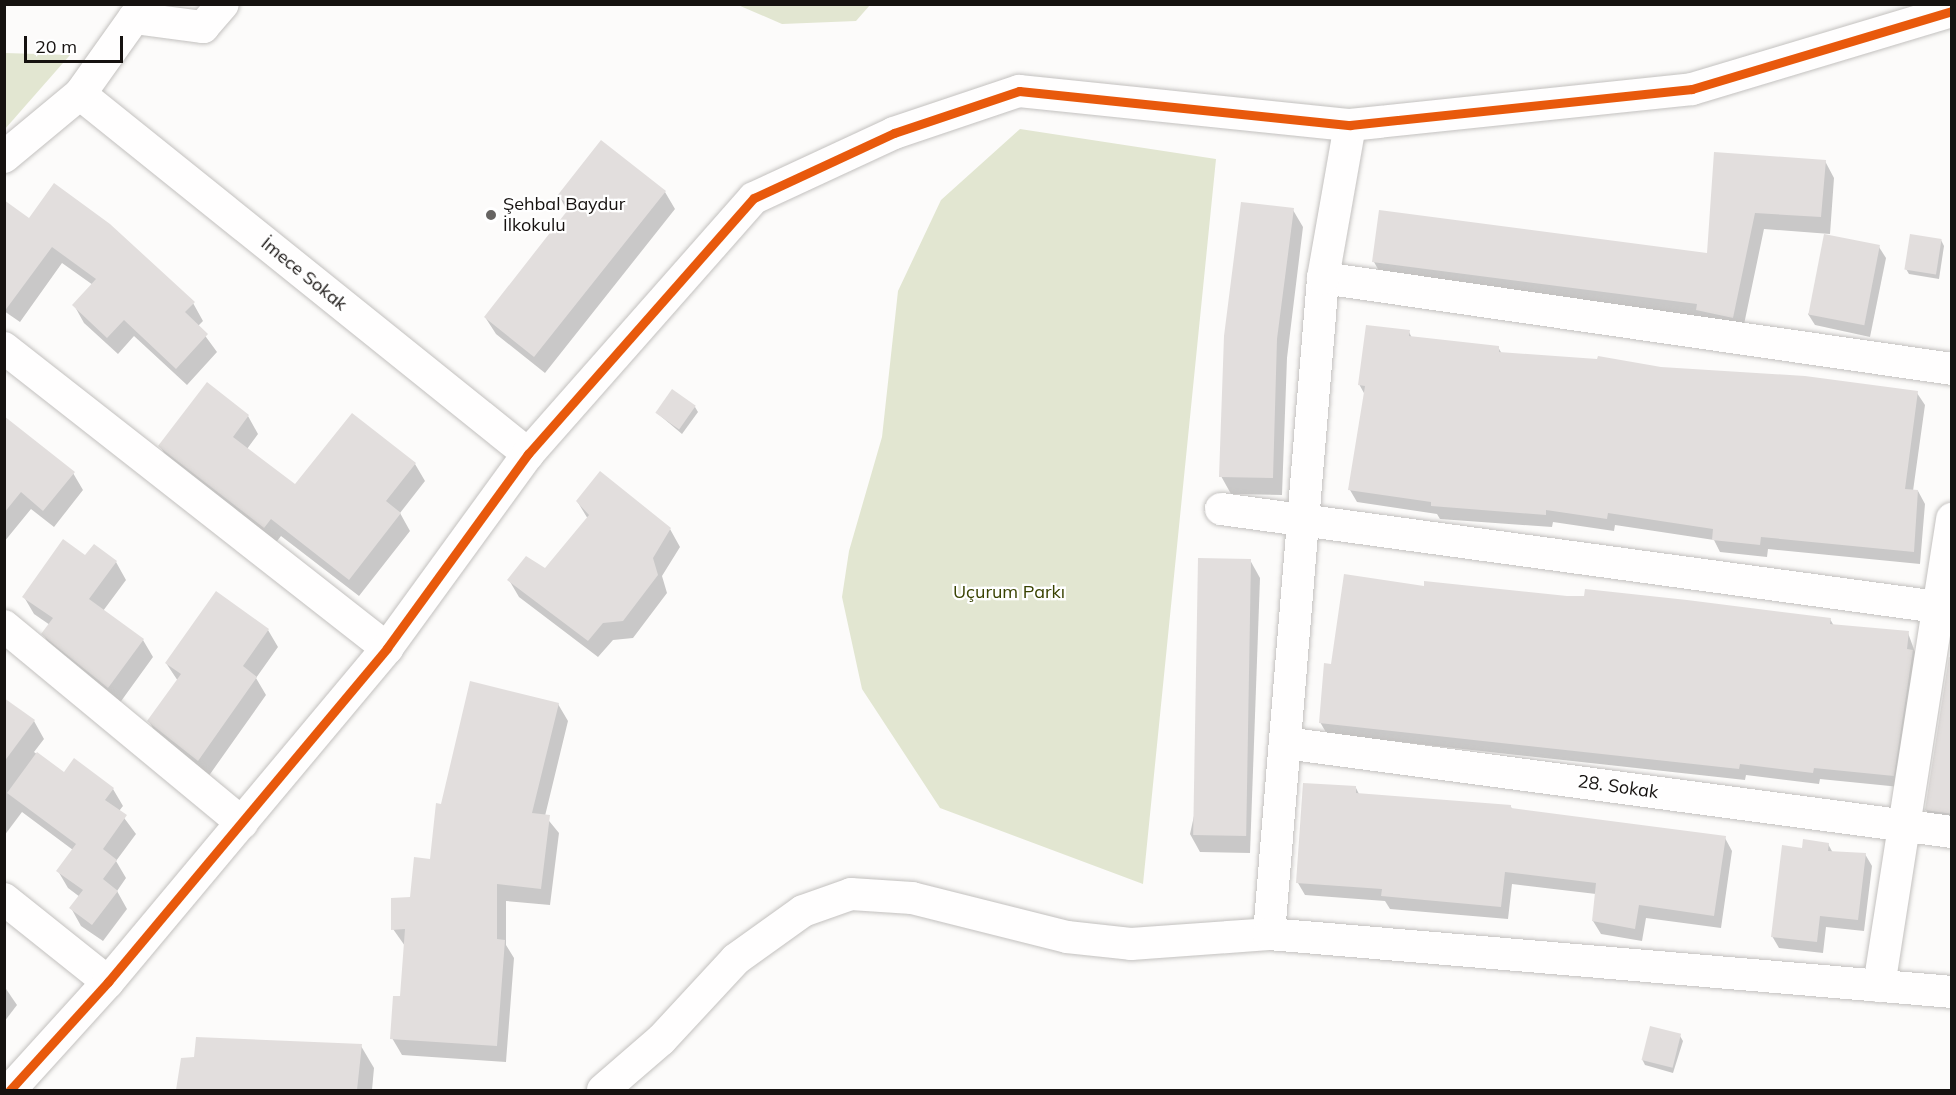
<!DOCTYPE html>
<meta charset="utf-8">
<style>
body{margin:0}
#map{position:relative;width:1956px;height:1095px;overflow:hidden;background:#fcfbfa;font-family:Mulish,sans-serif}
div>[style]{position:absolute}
.green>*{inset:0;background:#e2e6d1}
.shadow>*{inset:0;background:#0003}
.building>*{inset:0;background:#e2dedd;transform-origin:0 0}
.roads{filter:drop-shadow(0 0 2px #c3c1bf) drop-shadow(0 0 2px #c3c1bf)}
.street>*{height:32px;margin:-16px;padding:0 16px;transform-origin:16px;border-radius:16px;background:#fffefe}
.cycleway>*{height:9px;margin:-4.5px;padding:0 4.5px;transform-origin:4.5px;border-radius:4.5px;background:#e8590c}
.dots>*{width:16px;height:16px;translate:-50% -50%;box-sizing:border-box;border:3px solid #fff;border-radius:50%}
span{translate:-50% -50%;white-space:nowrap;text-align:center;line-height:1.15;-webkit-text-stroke:4.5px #fff;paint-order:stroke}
.poi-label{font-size:18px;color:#161210}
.left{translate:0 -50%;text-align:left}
.street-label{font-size:18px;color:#161210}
.park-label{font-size:18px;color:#384200}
.frame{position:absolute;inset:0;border:6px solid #161210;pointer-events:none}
.scale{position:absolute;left:24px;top:36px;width:99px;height:27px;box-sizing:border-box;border:3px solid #161210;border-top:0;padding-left:8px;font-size:18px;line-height:21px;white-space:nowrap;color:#161210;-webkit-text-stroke:4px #fff;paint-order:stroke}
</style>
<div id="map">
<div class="green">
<i style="clip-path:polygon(738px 5px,870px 5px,856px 21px,782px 24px)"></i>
<i style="clip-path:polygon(5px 53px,70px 55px,5px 129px,4px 53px)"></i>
<i style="clip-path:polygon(1020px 129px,1216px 159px,1143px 884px,940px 808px,862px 689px,842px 597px,849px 551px,882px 437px,898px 291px,941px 200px)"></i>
</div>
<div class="shadow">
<i style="clip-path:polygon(1716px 154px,1825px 161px,1834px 178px,1830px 234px,1764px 229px,1742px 334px,1383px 278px,1374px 262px,1708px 255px)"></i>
<i style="clip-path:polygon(665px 192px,675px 209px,545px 373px,496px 334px,485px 317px,568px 212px,559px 196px)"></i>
<i style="clip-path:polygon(1293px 210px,1303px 227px,1287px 358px,1282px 495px,1231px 494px,1221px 476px)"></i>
<i style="clip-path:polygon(29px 220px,193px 303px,203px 321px,198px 326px,217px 352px,187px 385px,134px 336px,118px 354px,84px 323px,74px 305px,93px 285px,62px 263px,20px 322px,4px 311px)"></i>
<i style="clip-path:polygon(1941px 240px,1944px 246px,1939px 279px,1909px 274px,1906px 269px)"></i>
<i style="clip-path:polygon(1879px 247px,1886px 258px,1870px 337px,1815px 325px,1808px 314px)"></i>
<i style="clip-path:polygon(1409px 332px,1412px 338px,1498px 347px,1502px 354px,1917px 393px,1925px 405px,1913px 491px,1918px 491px,1925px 504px,1920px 564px,1768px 549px,1767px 557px,1720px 552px,1714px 540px,1615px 525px,1614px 531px,1553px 522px,1552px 527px,1440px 519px,1437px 514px,1357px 502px,1350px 490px,1365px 395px,1359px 384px)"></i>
<i style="clip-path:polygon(207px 384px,248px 416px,258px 434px,247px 449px,296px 486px,352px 415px,415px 464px,425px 481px,400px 513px,410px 531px,359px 596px,281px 536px,274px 545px,170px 463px,160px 446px)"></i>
<i style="clip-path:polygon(695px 407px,698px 412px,682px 434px,657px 413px)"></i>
<i style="clip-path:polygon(4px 423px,73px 473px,83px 490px,54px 527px,31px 509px,4px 542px)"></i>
<i style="clip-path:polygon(577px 501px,670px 529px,680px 547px,662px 576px,667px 593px,633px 638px,613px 640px,598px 657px,519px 597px,509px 580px,545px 570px,588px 519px)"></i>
<i style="clip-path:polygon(85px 558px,116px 562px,126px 580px,103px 611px,143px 640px,153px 657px,119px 704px,53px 651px,43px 634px,50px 625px,34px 614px,24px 597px)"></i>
<i style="clip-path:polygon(1250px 560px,1260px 578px,1250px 853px,1200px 852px,1190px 834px)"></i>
<i style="clip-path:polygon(1425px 587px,1830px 619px,1834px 626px,1908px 633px,1919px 663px,1900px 787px,1820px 779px,1819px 784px,1746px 775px,1745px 780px,1327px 734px,1320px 722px,1332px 666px)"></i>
<i style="clip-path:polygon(268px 630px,278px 647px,256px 678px,266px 695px,208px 777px,159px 739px,149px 721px,178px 681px,166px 663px)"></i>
<i style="clip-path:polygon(1952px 659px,1952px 826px,1933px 822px,1926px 810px)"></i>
<i style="clip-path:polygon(4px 700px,34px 721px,44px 739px,34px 752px,64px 774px,113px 789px,123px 806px,119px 811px,136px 834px,116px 861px,126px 878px,117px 891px,127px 909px,103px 941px,81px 926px,71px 908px,80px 897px,68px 888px,58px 871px,73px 850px,22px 812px,4px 836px)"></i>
<i style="clip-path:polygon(558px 704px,568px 721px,545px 816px,559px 833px,550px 905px,506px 901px,506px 945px,514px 958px,506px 1062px,402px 1055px,392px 1038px,402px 998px,405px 946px,393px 929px,432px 860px,442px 806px)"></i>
<i style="clip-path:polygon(1356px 788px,1359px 794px,1511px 807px,1513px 810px,1725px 838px,1732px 851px,1721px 928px,1646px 918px,1642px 941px,1601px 934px,1593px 921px,1596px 894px,1512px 884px,1508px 919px,1390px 909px,1385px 901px,1305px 895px,1298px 883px)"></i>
<i style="clip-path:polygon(1828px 844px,1833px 853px,1865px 854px,1872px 866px,1864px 931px,1826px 927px,1823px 953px,1779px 948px,1772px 936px,1804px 849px)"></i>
<i style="clip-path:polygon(4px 986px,17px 1005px,4px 1022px)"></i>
<i style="clip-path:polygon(1680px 1036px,1683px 1041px,1673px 1073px,1645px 1065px,1642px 1059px)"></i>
<i style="clip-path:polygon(361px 1046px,374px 1068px,372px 1090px,177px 1090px,182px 1059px)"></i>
</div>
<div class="building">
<i style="clip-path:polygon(601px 140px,666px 191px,534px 357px,484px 317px,571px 206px,557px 196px)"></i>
<i style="clip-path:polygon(1714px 152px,1826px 160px,1821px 217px,1755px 213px,1733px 318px,1696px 310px,1697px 304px,1372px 262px,1379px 210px,1707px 253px)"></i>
<i style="clip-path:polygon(54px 183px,110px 224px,195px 302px,185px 312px,208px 334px,176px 369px,124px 320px,107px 338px,72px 305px,96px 279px,52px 247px,4px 312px,4px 200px,29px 218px)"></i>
<i style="clip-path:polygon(1241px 202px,1294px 208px,1277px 339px,1273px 478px,1219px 477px,1224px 336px)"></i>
<i style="left:1824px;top:234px;width:57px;height:82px;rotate:11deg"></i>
<i style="left:1910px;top:234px;width:32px;height:36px;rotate:9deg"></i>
<i style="clip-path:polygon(1366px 325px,1410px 330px,1409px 336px,1499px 346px,1499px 352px,1597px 359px,1598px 356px,1661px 367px,1805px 376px,1918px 391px,1905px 489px,1918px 490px,1914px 552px,1761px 537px,1760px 545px,1712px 540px,1713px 529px,1608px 513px,1607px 519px,1546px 510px,1546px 515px,1431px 506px,1431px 502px,1348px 490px,1365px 386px,1358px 385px)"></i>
<i style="clip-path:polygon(207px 382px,249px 415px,233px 437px,295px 484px,352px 413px,416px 463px,386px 501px,401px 513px,349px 580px,271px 519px,264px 528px,158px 446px)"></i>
<i style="left:672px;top:389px;width:29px;height:29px;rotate:35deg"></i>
<i style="clip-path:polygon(4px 416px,75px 472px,43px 511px,21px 492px,4px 513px)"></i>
<i style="clip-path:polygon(600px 471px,671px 528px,653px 558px,658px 575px,623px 621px,603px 623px,588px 641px,507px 580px,526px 556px,545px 568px,589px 515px,576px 501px)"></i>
<i style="clip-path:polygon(63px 539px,85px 555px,94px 544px,117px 561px,89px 599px,144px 639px,108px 688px,41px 634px,53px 618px,22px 597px)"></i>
<i style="left:1198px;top:558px;width:53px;height:277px;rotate:1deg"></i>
<i style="clip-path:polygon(1344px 574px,1424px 586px,1424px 581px,1567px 596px,1584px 596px,1585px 589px,1687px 600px,1831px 618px,1830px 624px,1909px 631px,1907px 649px,1913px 650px,1894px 776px,1814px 768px,1813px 773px,1740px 764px,1739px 769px,1319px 723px,1324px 663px,1331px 664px)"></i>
<i style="clip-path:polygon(216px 591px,269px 629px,243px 666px,257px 677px,198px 761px,147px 721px,181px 674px,165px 663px)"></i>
<i style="clip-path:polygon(1949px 657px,1952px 658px,1952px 814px,1925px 810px)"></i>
<i style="clip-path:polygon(470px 681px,559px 703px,532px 813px,550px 815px,541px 889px,497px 884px,497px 939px,505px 940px,497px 1046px,390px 1039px,393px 996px,400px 996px,405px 929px,391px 930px,391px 898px,410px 897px,414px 857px,430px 859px,436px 803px,441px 804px)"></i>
<i style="clip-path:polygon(4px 698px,35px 720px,4px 762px)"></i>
<i style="clip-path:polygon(37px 752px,64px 772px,74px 758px,114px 788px,105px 800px,127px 815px,103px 849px,117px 860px,103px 879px,118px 891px,92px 925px,69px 908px,83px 890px,56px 871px,76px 844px,7px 793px)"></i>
<i style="clip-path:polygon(1303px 783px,1356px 786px,1356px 793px,1511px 805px,1511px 808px,1726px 836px,1714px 916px,1639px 905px,1635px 929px,1592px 921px,1596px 883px,1505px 872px,1501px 907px,1381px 896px,1382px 889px,1296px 883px)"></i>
<i style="clip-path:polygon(1803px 839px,1829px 843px,1828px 851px,1866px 853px,1858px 920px,1820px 916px,1817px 942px,1771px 937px,1782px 845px,1802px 848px)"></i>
<i style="left:1650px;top:1026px;width:32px;height:35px;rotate:14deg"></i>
<i style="clip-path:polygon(196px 1037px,362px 1044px,357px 1090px,176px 1090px,181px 1058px,194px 1057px)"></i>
</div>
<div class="roads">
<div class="street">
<i style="left:80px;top:94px;width:575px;rotate:38.78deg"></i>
<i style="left:4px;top:157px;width:99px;rotate:-39.7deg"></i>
<i style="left:80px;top:94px;width:93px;rotate:-54.6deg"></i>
<i style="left:134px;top:18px;width:70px;rotate:7.4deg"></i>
<i style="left:203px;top:27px;width:30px;rotate:-49deg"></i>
<i style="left:1323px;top:278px;width:636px;rotate:8.23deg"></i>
<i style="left:4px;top:348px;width:487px;rotate:38.1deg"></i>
<i style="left:1221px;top:509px;width:738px;rotate:7.79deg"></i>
<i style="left:4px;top:626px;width:309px;rotate:39.6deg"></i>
<i style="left:1285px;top:743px;width:673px;rotate:7.6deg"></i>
<i style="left:4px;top:899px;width:133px;rotate:38.6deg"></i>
<i style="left:1269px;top:934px;width:658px;rotate:-85.29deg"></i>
<i style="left:1323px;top:278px;width:155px;rotate:-80deg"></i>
<i style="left:1879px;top:986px;width:473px;rotate:-81.1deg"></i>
<i style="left:10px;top:1090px;width:146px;rotate:-47.8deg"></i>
<i style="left:108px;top:982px;width:435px;rotate:-50.1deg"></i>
<i style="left:387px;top:648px;width:240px;rotate:-54deg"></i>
<i style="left:528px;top:454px;width:341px;rotate:-48.6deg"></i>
<i style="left:754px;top:198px;width:154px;rotate:-24.9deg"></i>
<i style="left:894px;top:133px;width:132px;rotate:-18.6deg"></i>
<i style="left:1019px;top:91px;width:333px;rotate:5.9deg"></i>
<i style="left:1350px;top:125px;width:344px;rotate:-6deg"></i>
<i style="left:1692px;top:89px;width:271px;rotate:-16.7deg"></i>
<i style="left:603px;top:1090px;width:77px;rotate:-40.8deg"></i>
<i style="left:661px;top:1040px;width:110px;rotate:-47.2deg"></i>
<i style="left:736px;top:959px;width:82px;rotate:-35.6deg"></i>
<i style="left:803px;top:911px;width:51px;rotate:-19.5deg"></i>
<i style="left:851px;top:894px;width:61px;rotate:3.8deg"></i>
<i style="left:912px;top:898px;width:160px;rotate:14.1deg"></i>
<i style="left:1067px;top:937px;width:64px;rotate:6.2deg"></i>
<i style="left:1131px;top:944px;width:138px;rotate:-4.1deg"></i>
<i style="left:1269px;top:934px;width:685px;rotate:4.85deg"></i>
</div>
</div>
<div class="cycleway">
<i style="left:10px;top:1090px;width:146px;rotate:-47.8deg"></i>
<i style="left:108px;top:982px;width:435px;rotate:-50.1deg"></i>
<i style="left:387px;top:648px;width:240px;rotate:-54deg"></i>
<i style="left:528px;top:454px;width:341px;rotate:-48.6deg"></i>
<i style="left:754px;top:198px;width:154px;rotate:-24.9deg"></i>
<i style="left:894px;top:133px;width:132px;rotate:-18.6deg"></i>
<i style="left:1019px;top:91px;width:333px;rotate:5.9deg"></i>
<i style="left:1350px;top:125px;width:344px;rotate:-6deg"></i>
<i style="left:1692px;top:89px;width:271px;rotate:-16.7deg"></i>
</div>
<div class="dots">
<i style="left:491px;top:215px;background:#666462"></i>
</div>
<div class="poi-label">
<span class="left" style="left:503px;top:215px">Şehbal Baydur<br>İlkokulu</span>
</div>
<div class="street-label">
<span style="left:304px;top:274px;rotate:39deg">İmece Sokak</span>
<span style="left:1618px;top:787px;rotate:8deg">28. Sokak</span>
</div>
<div class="park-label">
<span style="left:1009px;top:592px">Uçurum Parkı</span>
</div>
<div class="frame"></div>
<div class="scale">20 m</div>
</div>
